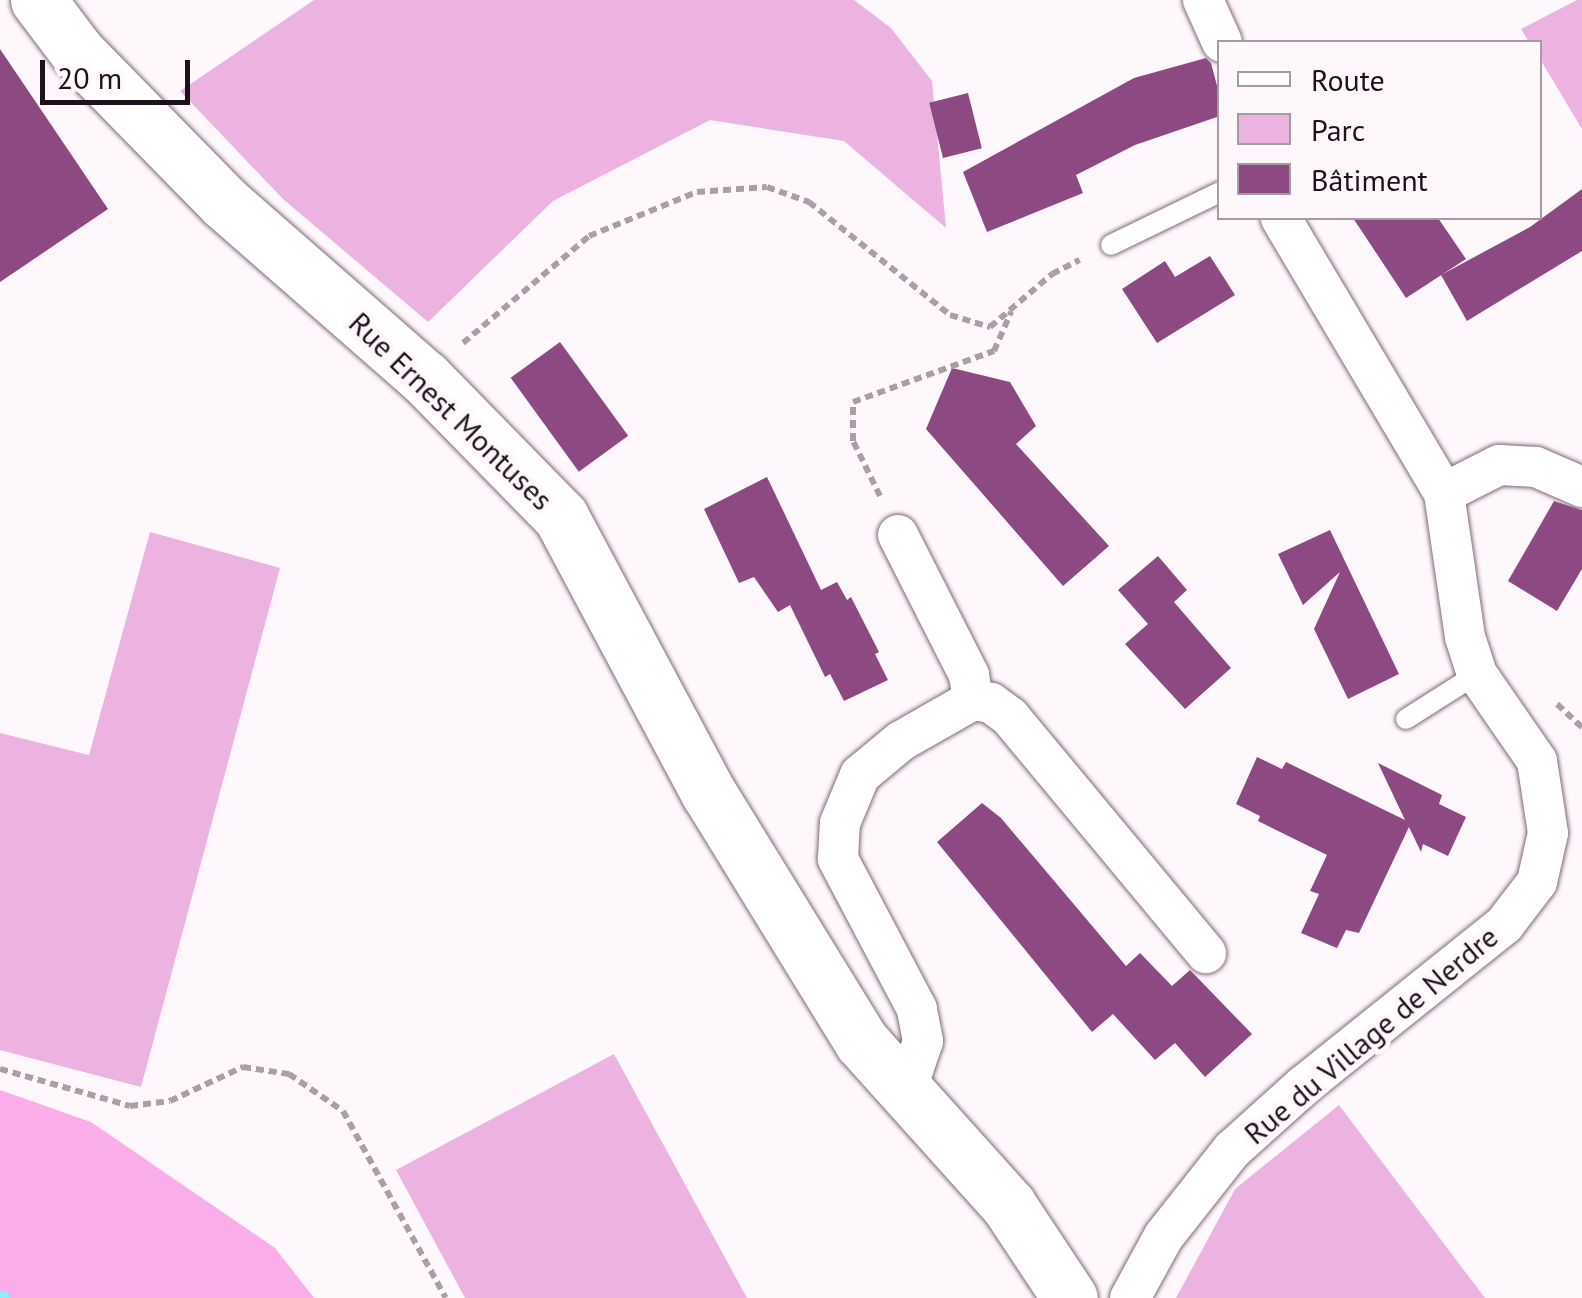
<!DOCTYPE html>
<meta charset="utf-8">
<style>
body{margin:0}
#map{position:relative;width:1582px;height:1298px;overflow:hidden;background:#fef8fc;font-family:"PT Sans",sans-serif}
div>[style]{position:absolute}
.green>*{inset:0;background:#ecb3e0}
.forest>*{inset:0;background:#f9aeea}
.stream>*{height:15px;margin:-7.5px;padding:0 7.5px;transform-origin:7.5px;border-radius:7.5px;background:#8eedfe}
.building>*{inset:0;background:#8d4a82;transform-origin:0 0}
.path>*{height:6px;margin-top:-3px;transform-origin:0;background:repeating-linear-gradient(90deg,#a8a0a6 0 8px,transparent 0 13px)}
.roads{filter:drop-shadow(0 0 2px #80677a) drop-shadow(0 0 2px #80677a)}
.lane>*{height:20px;margin:-10px;padding:0 10px;transform-origin:10px;border-radius:10px;background:#fff}
.street>*{height:40px;margin:-20px;padding:0 20px;transform-origin:20px;border-radius:20px;background:#fff}
.secondary>*{height:55px;margin:-27.5px;padding:0 27.5px;transform-origin:27.5px;border-radius:27.5px;background:#fff}
span{translate:-50% -50%;white-space:nowrap;text-align:center;line-height:1.15;-webkit-text-stroke:10px #fef8fc;paint-order:stroke}
.street-label{font-size:30px;color:#1c121a}
.legend{position:absolute;left:1217px;top:40px;width:325px;height:180px;box-sizing:border-box;background:#fef8fc;border:2px solid #a49ca2;margin:0;padding:12px 18px;list-style:none;font-size:30px;color:#1c121a}
.legend li{display:flex;align-items:center;gap:20px;height:50px}
.legend b{width:50px;border:2px solid #a49ca2}
.scale{position:absolute;left:40px;top:60px;width:150px;height:45px;box-sizing:border-box;border:5px solid #1c121a;border-top:0;padding-left:12px;font-size:30px;line-height:35px;white-space:nowrap;color:#1c121a;-webkit-text-stroke:8px #fef8fc;paint-order:stroke}
</style>
<div id="map">
<div class="green">
<i style="clip-path:polygon(314px 0,854px 0,891px 28px,932px 81px,946px 228px,844px 141px,710px 120px,553px 201px,428px 322px,283px 199px,180px 91px)"></i>
<i style="clip-path:polygon(1577px 0,1582px 0,1582px 129px,1540px 59px,1540px 42px,1529px 42px,1521px 29px)"></i>
<i style="clip-path:polygon(150px 532px,280px 568px,141px 1087px,0 1050px,0 733px,89px 755px)"></i>
<i style="clip-path:polygon(614px 1054px,747px 1298px,465px 1298px,396px 1170px)"></i>
<i style="clip-path:polygon(1339px 1105px,1485px 1298px,1176px 1298px,1235px 1189px)"></i>
</div>
<div class="forest">
<i style="clip-path:polygon(0 1090px,91px 1122px,275px 1248px,314px 1298px,0 1298px)"></i>
</div>
<div class="stream">
<i style="left:0;top:1298px;width:2px"></i>
</div>
<div class="building">
<i style="clip-path:polygon(0 49px,108px 209px,0 282px)"></i>
<i style="clip-path:polygon(1206px 58px,1211px 63px,1220px 97px,1220px 116px,1135px 145px,1076px 175px,1083px 193px,987px 232px,963px 172px,1134px 78px)"></i>
<i style="left:968px;top:93px;width:57px;height:40px;rotate:76deg"></i>
<i style="clip-path:polygon(1582px 189px,1582px 251px,1467px 321px,1441px 275px,1530px 227px)"></i>
<i style="clip-path:polygon(1353px 218px,1438px 218px,1466px 259px,1406px 298px)"></i>
<i style="clip-path:polygon(1210px 256px,1235px 295px,1157px 343px,1122px 289px,1165px 261px,1175px 277px)"></i>
<i style="left:560px;top:342px;width:116px;height:61px;rotate:54deg"></i>
<i style="clip-path:polygon(952px 368px,1010px 382px,1036px 426px,1016px 444px,1109px 546px,1063px 586px,926px 429px)"></i>
<i style="clip-path:polygon(767px 477px,821px 590px,805px 598px,837px 582px,847px 600px,851px 597px,879px 652px,875px 654px,888px 680px,844px 701px,830px 674px,825px 677px,790px 605px,778px 612px,754px 577px,739px 583px,704px 509px)"></i>
<i style="clip-path:polygon(1554px 501px,1582px 510px,1582px 569px,1557px 611px,1508px 581px)"></i>
<i style="clip-path:polygon(1330px 530px,1399px 674px,1348px 699px,1314px 629px,1340px 572px,1303px 605px,1278px 554px)"></i>
<i style="clip-path:polygon(1158px 556px,1187px 590px,1174px 602px,1231px 668px,1185px 709px,1125px 644px,1148px 624px,1118px 590px)"></i>
<i style="clip-path:polygon(1257px 757px,1282px 769px,1286px 762px,1405px 820px,1378px 763px,1442px 795px,1439px 804px,1466px 817px,1448px 856px,1423px 844px,1421px 852px,1409px 827px,1359px 933px,1346px 930px,1337px 948px,1301px 933px,1319px 894px,1310px 891px,1327px 855px,1258px 821px,1260px 816px,1236px 804px)"></i>
<i style="clip-path:polygon(982px 803px,1001px 818px,1126px 966px,1140px 953px,1172px 986px,1190px 970px,1252px 1034px,1205px 1077px,1175px 1043px,1155px 1060px,1113px 1014px,1092px 1032px,937px 842px)"></i>
</div>
<div class="path">
<i style="left:463px;top:343px;width:165px;rotate:-40.3deg"></i>
<i style="left:589px;top:236px;width:117px;rotate:-22.2deg"></i>
<i style="left:697px;top:192px;width:70px;rotate:-4.1deg"></i>
<i style="left:767px;top:187px;width:45px;rotate:19.7deg"></i>
<i style="left:809px;top:202px;width:181px;rotate:38.7deg"></i>
<i style="left:950px;top:315px;width:42px;rotate:16.7deg"></i>
<i style="left:990px;top:327px;width:82px;rotate:-40.5deg"></i>
<i style="left:1052px;top:274px;width:31px;rotate:-27deg"></i>
<i style="left:880px;top:496px;width:61px;rotate:-116.1deg"></i>
<i style="left:853px;top:441px;width:39px;rotate:-90deg"></i>
<i style="left:853px;top:402px;width:150px;rotate:-19.9deg"></i>
<i style="left:994px;top:351px;width:43px;rotate:-66.4deg"></i>
<i style="left:1557px;top:704px;width:34px;rotate:43deg"></i>
<i style="left:0;top:1069px;width:135px;rotate:15.9deg"></i>
<i style="left:130px;top:1106px;width:40px;rotate:-7.1deg"></i>
<i style="left:170px;top:1101px;width:81px;rotate:-25deg"></i>
<i style="left:243px;top:1067px;width:47px;rotate:8.7deg"></i>
<i style="left:289px;top:1074px;width:65px;rotate:34.4deg"></i>
<i style="left:343px;top:1111px;width:213px;rotate:61.2deg"></i>
</div>
<div class="roads">
<div class="lane">
<i style="left:1111px;top:245px;width:121px;rotate:-25.9deg"></i>
<i style="left:1406px;top:719px;width:84px;rotate:-32.4deg"></i>
</div>
<div class="street">
<i style="left:1203px;top:0;width:46px;rotate:65.7deg"></i>
<i style="left:1444px;top:493px;width:62px;rotate:-27deg"></i>
<i style="left:1499px;top:465px;width:37px;rotate:3deg"></i>
<i style="left:1536px;top:467px;width:50px;rotate:23.5deg"></i>
<i style="left:898px;top:535px;width:157px;rotate:63.1deg"></i>
<i style="left:969px;top:675px;width:25px;rotate:81deg"></i>
<i style="left:906px;top:1091px;width:53px;rotate:-71.2deg"></i>
<i style="left:923px;top:1041px;width:33px;rotate:-101deg"></i>
<i style="left:917px;top:1009px;width:170px;rotate:-117.8deg"></i>
<i style="left:838px;top:859px;width:36px;rotate:-87deg"></i>
<i style="left:840px;top:823px;width:52px;rotate:-67.4deg"></i>
<i style="left:860px;top:775px;width:53px;rotate:-39.7deg"></i>
<i style="left:901px;top:741px;width:83px;rotate:-29.7deg"></i>
<i style="left:973px;top:700px;width:18px;rotate:9deg"></i>
<i style="left:991px;top:703px;width:24px;rotate:36deg"></i>
<i style="left:1010px;top:717px;width:307px;rotate:50.3deg"></i>
<i style="left:1130px;top:1298px;width:71px;rotate:-61.3deg"></i>
<i style="left:1164px;top:1236px;width:110px;rotate:-51.7deg"></i>
<i style="left:1232px;top:1150px;width:96px;rotate:-42deg"></i>
<i style="left:1303px;top:1086px;width:258px;rotate:-38.7deg"></i>
<i style="left:1504px;top:925px;width:54px;rotate:-52.5deg"></i>
<i style="left:1537px;top:882px;width:50px;rotate:-77.3deg"></i>
<i style="left:1548px;top:833px;width:73px;rotate:-98.7deg"></i>
<i style="left:1537px;top:761px;width:106px;rotate:-124.6deg"></i>
<i style="left:1477px;top:674px;width:39px;rotate:-108deg"></i>
<i style="left:1465px;top:637px;width:146px;rotate:-98.3deg"></i>
<i style="left:1444px;top:493px;width:320px;rotate:-120.7deg"></i>
</div>
<div class="secondary">
<i style="left:38px;top:0;width:66px;rotate:53deg"></i>
<i style="left:78px;top:53px;width:210px;rotate:45.6deg"></i>
<i style="left:225px;top:203px;width:266px;rotate:41.2deg"></i>
<i style="left:425px;top:378px;width:194px;rotate:45.6deg"></i>
<i style="left:561px;top:517px;width:312px;rotate:61.9deg"></i>
<i style="left:708px;top:792px;width:294px;rotate:58.4deg"></i>
<i style="left:862px;top:1042px;width:220px;rotate:48.1deg"></i>
<i style="left:1009px;top:1206px;width:110px;rotate:56.5deg"></i>
</div>
</div>
<div class="street-label">
<span style="left:451px;top:411px;rotate:44deg">Rue Ernest Montuses</span>
<span style="left:1371px;top:1035px;rotate:-40deg">Rue du Village de Nerdre</span>
</div>
<ul class="legend">
<li><b style="height:12px;background:#fff"></b>Route</li>
<li><b style="height:28px;background:#ecb3e0"></b>Parc</li>
<li><b style="height:28px;background:#8d4a82"></b>Bâtiment</li>
</ul>
<div class="scale">20 m</div>
</div>
